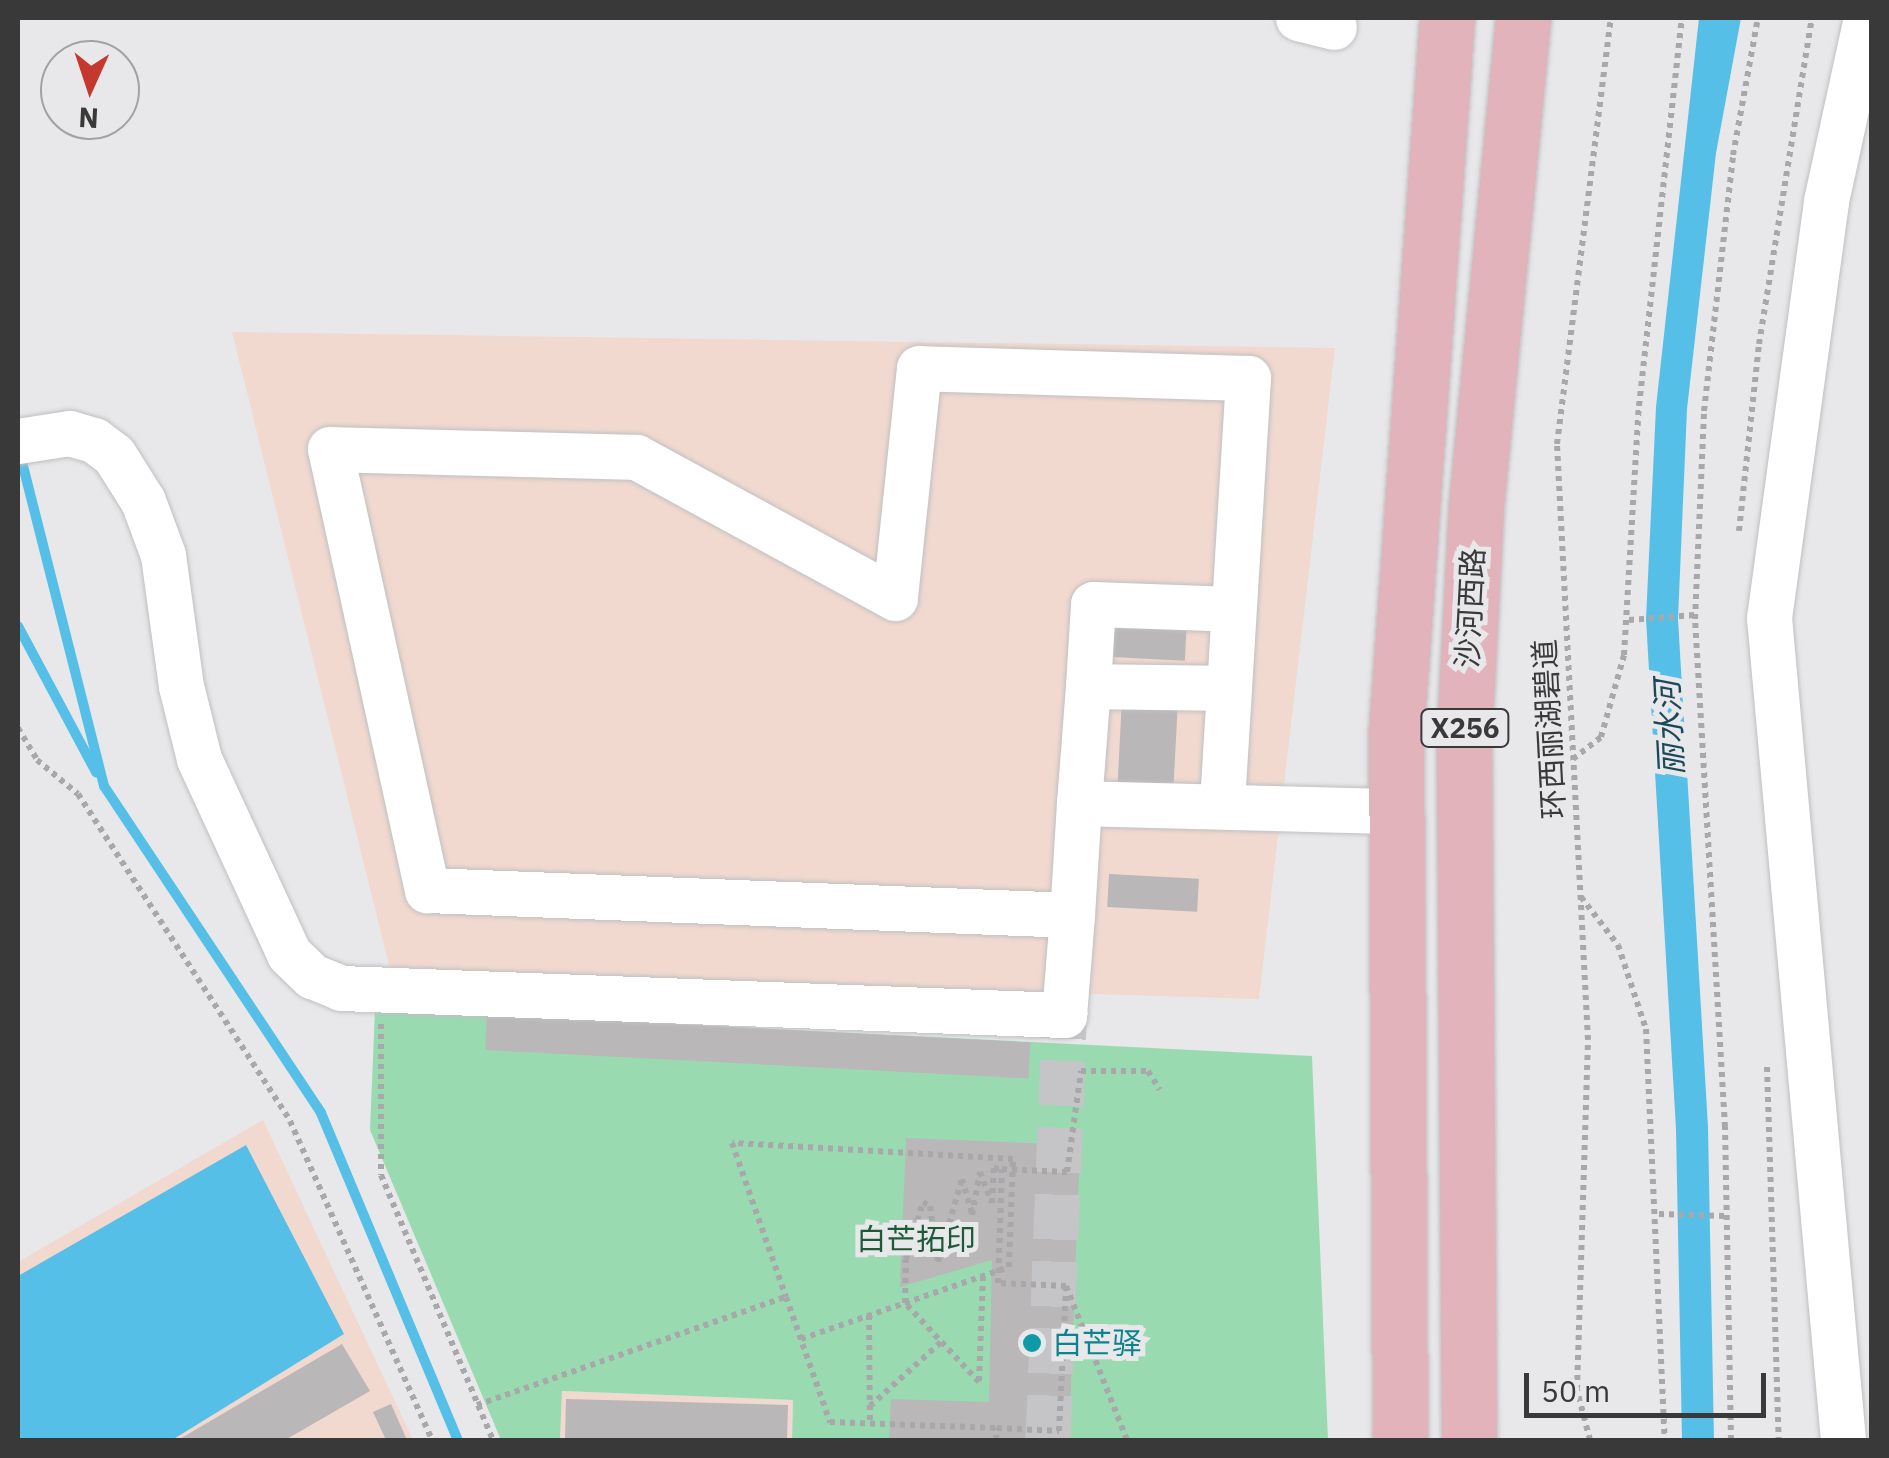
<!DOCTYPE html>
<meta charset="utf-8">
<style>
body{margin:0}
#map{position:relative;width:1889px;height:1458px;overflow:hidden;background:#e8e8ea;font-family:"IBM Plex Sans","Noto Sans SC",sans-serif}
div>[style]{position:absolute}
.industrial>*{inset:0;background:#f1d9cf}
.green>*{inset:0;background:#9adab0}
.water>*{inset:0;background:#56bfe7}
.stream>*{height:10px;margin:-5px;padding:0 5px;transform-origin:5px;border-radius:5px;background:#56bfe7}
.building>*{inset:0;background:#b9b7b8;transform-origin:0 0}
.minor-tunnel>*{height:45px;margin-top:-22.5px;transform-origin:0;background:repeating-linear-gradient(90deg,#c5c5c7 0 45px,transparent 0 67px)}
.path>*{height:6px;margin-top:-3px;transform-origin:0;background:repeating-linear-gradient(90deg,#a8a8aa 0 5px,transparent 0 10px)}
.roads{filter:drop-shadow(0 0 2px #c0c0c2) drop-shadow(0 0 2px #c0c0c2)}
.minor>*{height:45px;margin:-22.5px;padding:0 22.5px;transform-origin:22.5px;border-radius:22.5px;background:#fff}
.major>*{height:55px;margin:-27.5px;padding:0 27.5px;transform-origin:27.5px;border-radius:27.5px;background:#e2b3bb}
.path-bridge>*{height:6px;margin-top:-3px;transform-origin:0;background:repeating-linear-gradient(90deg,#a8a8aa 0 5px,transparent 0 10px)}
.dots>*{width:28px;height:28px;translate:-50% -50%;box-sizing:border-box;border:5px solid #e8e8ea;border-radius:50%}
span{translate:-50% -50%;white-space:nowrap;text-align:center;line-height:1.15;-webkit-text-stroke:10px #e8e8ea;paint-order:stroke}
.shield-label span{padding:2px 8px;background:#e8e8ea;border:2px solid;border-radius:8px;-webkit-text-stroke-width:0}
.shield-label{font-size:28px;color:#39393a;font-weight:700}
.street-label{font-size:30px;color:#39393a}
.park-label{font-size:30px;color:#1c5a38}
.culture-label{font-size:30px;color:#0d838f}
.left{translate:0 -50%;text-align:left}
.water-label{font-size:32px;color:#1c495a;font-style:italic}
.frame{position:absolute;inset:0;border:20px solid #39393a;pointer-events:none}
.north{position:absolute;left:40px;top:40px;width:100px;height:100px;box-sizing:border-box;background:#e8e8ea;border:2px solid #a2a2a4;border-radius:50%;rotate:183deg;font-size:28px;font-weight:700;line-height:40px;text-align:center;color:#39393a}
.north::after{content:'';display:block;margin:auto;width:35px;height:45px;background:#c5382e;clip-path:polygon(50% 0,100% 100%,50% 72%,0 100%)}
.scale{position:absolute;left:1524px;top:1373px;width:242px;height:45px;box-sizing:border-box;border:5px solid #39393a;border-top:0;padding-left:12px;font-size:30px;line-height:35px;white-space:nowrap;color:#39393a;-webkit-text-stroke:8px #e8e8ea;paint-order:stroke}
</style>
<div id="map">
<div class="industrial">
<i style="clip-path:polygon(232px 332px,1335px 348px,1259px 999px,391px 973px)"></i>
<i style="clip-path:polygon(263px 1120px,413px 1440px,18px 1440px,18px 1262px)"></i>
<i style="clip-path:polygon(562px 1391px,793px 1400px,792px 1440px,560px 1440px)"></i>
</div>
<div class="green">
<i style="clip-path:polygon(375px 1009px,1312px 1056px,1328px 1440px,792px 1440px,793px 1400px,562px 1391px,560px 1440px,501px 1440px,370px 1130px)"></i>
</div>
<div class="water">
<i style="clip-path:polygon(1699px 18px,1741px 18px,1716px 153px,1687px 409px,1678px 619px,1708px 1127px,1714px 1440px,1682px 1440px,1676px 1129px,1646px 619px,1656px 407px)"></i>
<i style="clip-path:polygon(246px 1145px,344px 1334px,172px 1440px,18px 1440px,18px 1276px)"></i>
</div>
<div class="stream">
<i style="left:19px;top:450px;width:347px;rotate:75.8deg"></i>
<i style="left:104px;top:786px;width:392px;rotate:56.4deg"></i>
<i style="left:321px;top:1113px;width:355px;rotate:67.3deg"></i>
<i style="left:18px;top:626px;width:166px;rotate:61.9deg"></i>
</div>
<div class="building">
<i style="left:1114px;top:617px;width:73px;height:40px;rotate:3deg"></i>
<i style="left:1122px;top:699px;width:56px;height:86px;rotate:3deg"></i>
<i style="left:1109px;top:874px;width:90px;height:33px;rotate:3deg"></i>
<i style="left:487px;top:1014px;width:544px;height:36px;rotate:3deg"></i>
<i style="clip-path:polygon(906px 1138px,1080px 1145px,1069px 1440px,889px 1440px,891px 1399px,989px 1402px,992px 1260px,900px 1287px)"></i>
<i style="clip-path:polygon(342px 1344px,370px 1391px,285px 1440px,178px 1440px)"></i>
<i style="clip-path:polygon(566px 1399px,788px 1405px,787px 1440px,565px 1440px)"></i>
<i style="clip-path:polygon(391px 1404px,407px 1440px,386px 1440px,373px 1412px)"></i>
</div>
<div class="minor-tunnel">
<i style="left:1048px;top:1440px;width:425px;rotate:-87.8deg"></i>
</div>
<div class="path">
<i style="left:1739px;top:531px;width:188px;rotate:-83.9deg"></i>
<i style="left:1759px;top:344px;width:330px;rotate:-80.8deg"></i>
<i style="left:1629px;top:620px;width:66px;rotate:-4.3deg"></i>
<i style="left:18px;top:728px;width:37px;rotate:59deg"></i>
<i style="left:37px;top:760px;width:53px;rotate:39.7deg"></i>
<i style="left:78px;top:794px;width:390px;rotate:57deg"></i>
<i style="left:290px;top:1121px;width:349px;rotate:66deg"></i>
<i style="left:1573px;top:759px;width:36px;rotate:-38deg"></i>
<i style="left:1601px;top:737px;width:85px;rotate:-74.3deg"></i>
<i style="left:1624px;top:655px;width:249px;rotate:-86.6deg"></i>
<i style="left:1639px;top:406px;width:390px;rotate:-83.7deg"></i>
<i style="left:1581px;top:897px;width:61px;rotate:52.4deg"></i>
<i style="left:1618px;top:945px;width:89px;rotate:71.6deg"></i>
<i style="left:1646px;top:1029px;width:411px;rotate:87.4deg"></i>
<i style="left:381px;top:1024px;width:151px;rotate:90deg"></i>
<i style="left:381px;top:1175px;width:288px;rotate:67.1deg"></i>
<i style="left:1767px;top:1067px;width:373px;rotate:88.2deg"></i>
<i style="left:1067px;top:1172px;width:102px;rotate:-82.1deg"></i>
<i style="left:1081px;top:1071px;width:67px"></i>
<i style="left:1148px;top:1071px;width:22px;rotate:58deg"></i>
<i style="left:1659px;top:1214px;width:66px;rotate:1.7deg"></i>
<i style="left:983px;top:1276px;width:106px;rotate:92.2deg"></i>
<i style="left:979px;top:1382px;width:108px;rotate:-133.1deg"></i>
<i style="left:905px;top:1303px;width:44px;rotate:-88.7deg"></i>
<i style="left:906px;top:1259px;width:59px;rotate:-73.4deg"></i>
<i style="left:923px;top:1202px;width:8px;rotate:30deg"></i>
<i style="left:930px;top:1206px;width:57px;rotate:81.9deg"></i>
<i style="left:938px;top:1262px;width:86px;rotate:-73.9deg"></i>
<i style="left:962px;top:1179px;width:37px;rotate:74deg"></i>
<i style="left:972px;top:1215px;width:44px;rotate:-79.5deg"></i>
<i style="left:980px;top:1172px;width:33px;rotate:69deg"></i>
<i style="left:992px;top:1203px;width:35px;rotate:-87deg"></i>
<i style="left:994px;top:1168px;width:8px;rotate:7deg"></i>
<i style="left:1066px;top:1286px;width:166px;rotate:68.4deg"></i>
<i style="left:869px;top:1315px;width:110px;rotate:89.5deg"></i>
<i style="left:801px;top:1339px;width:220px;rotate:-19.1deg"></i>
<i style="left:1009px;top:1267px;width:108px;rotate:-87.9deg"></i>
<i style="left:1013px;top:1159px;width:281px;rotate:-176.7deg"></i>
<i style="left:732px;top:1143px;width:163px;rotate:70.7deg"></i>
<i style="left:786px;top:1297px;width:133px;rotate:70.6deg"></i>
<i style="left:830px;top:1422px;width:167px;rotate:2.1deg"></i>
<i style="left:477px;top:1405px;width:327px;rotate:-19.3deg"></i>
<i style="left:870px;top:1406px;width:96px;rotate:-42deg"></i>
<i style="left:1590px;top:1440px;width:52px;rotate:-104.6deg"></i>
<i style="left:1577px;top:1390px;width:350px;rotate:-88.2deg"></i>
<i style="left:1588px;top:1040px;width:597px;rotate:-92.98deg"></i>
<i style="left:1557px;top:444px;width:429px;rotate:-82.8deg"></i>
<i style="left:1731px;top:1440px;width:313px;rotate:-91.1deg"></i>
<i style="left:1725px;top:1127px;width:509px;rotate:-93.38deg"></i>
<i style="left:1695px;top:619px;width:208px;rotate:-87.5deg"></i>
<i style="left:1704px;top:411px;width:258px;rotate:-83.5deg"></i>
<i style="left:1733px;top:155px;width:139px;rotate:-79.7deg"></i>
</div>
<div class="roads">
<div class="minor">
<i style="left:1298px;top:18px;width:37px;rotate:14deg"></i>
<i style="left:18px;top:441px;width:52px;rotate:-8.9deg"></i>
<i style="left:69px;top:433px;width:26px;rotate:16deg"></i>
<i style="left:94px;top:440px;width:25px;rotate:37deg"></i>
<i style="left:114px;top:455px;width:54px;rotate:57.8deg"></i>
<i style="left:143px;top:501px;width:58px;rotate:69.7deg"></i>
<i style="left:163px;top:555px;width:132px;rotate:82.2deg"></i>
<i style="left:181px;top:686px;width:75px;rotate:76.1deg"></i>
<i style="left:199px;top:759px;width:215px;rotate:65.2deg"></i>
<i style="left:289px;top:954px;width:32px;rotate:44deg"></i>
<i style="left:312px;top:976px;width:31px;rotate:22deg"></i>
<i style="left:341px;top:988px;width:724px;rotate:2.14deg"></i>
<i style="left:1064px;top:1015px;width:100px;rotate:-85.4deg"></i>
<i style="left:1088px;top:686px;width:82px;rotate:-86.5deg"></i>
<i style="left:1093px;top:604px;width:140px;rotate:2deg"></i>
<i style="left:1079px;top:803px;width:117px;rotate:-85.6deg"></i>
<i style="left:1088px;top:686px;width:141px;rotate:0.8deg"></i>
<i style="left:1222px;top:803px;width:426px;rotate:-86.5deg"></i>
<i style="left:1248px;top:378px;width:329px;rotate:-178.3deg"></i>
<i style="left:919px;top:368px;width:231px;rotate:96deg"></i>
<i style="left:895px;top:598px;width:295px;rotate:-151.4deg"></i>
<i style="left:636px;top:457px;width:306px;rotate:-178.5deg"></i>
<i style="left:330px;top:449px;width:452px;rotate:77.6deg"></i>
<i style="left:427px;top:890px;width:645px;rotate:2.22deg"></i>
<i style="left:1072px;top:915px;width:112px;rotate:-86.4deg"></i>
<i style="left:1079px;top:803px;width:316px;rotate:1.5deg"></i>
<i style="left:1843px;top:1440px;width:825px;rotate:-95.14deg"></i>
<i style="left:1769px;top:618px;width:421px;rotate:-82.2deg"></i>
<i style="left:1826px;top:201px;width:187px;rotate:-77.7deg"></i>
</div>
<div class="major">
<i style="left:1400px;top:1440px;width:706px;rotate:-90.32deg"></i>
<i style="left:1396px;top:734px;width:718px;rotate:-85.93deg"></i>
<i style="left:1469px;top:1440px;width:704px;rotate:-90.41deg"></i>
<i style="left:1464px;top:736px;width:230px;rotate:-87deg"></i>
<i style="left:1476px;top:506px;width:490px;rotate:-84.5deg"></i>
</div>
</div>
<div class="path-bridge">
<i style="left:996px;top:1440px;width:12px;rotate:-85deg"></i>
<i style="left:997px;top:1428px;width:62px;rotate:2.8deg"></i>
<i style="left:1059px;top:1431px;width:145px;rotate:-87.2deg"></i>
<i style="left:1066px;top:1286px;width:68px;rotate:-177.5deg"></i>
<i style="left:998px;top:1283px;width:114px;rotate:-88deg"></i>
<i style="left:1002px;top:1169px;width:65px;rotate:2.6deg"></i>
</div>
<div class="dots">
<i style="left:1032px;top:1343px;background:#0f9aa8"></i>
</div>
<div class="shield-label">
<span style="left:1465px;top:728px">X256</span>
</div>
<div class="street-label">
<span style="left:1470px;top:608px;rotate:-87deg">沙河西路</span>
<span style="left:1549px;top:729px;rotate:-93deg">环西丽湖碧道</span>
</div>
<div class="park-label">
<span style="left:916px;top:1239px">白芒拓印</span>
</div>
<div class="culture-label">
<span class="left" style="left:1052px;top:1343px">白芒驿</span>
</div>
<div class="water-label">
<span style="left:1669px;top:728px;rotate:-93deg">丽水河</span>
</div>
<div class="frame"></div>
<div class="north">N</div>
<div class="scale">50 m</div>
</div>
